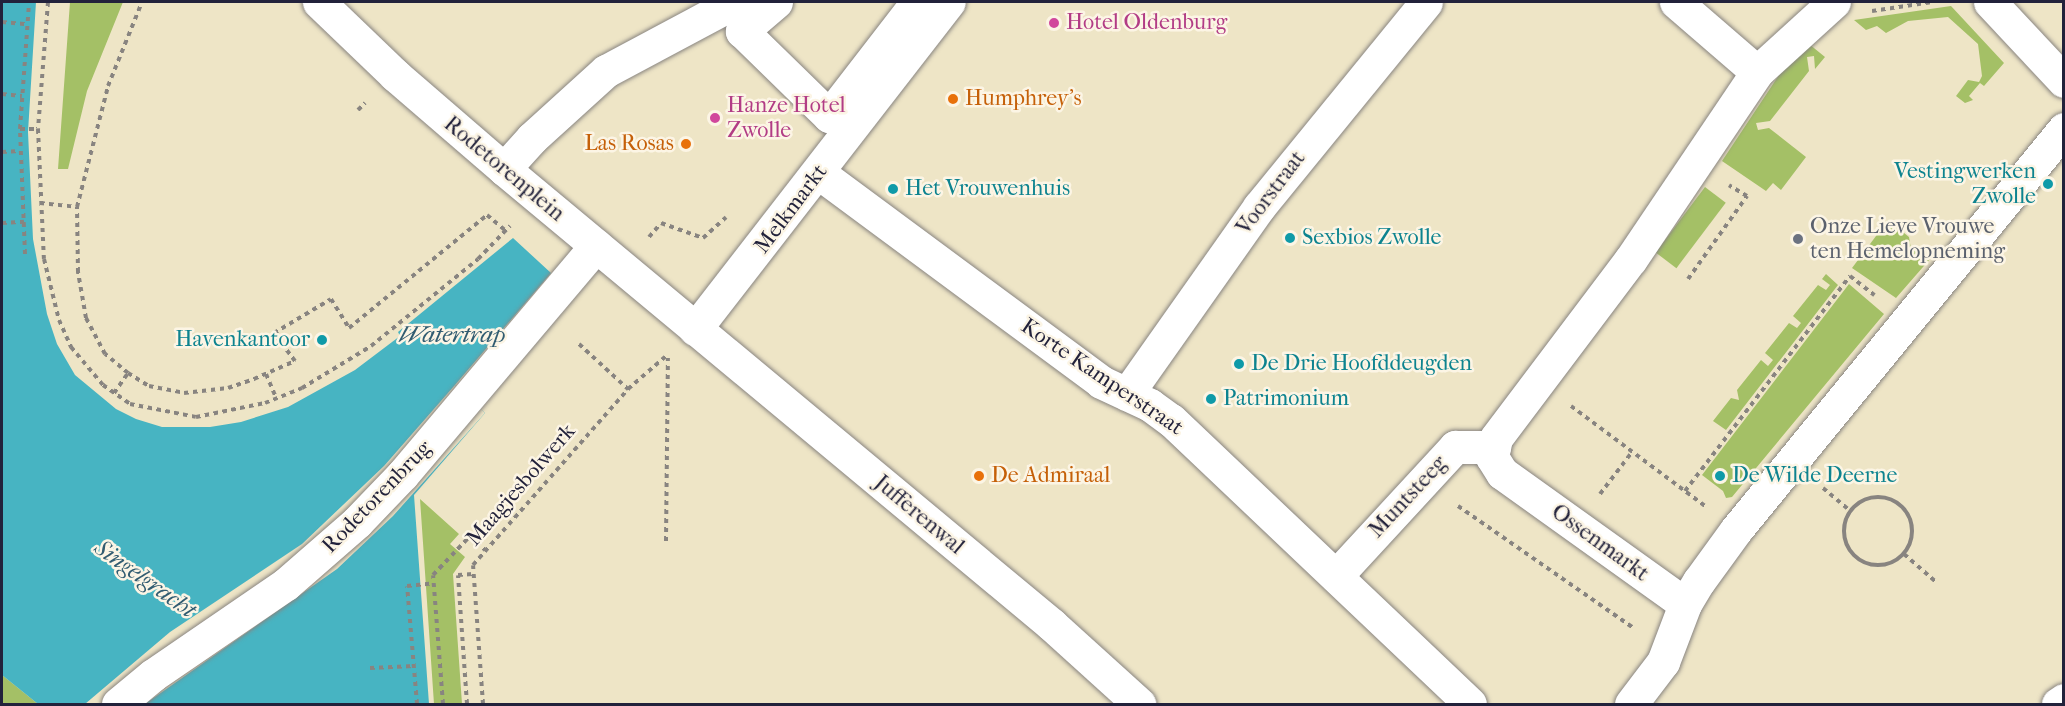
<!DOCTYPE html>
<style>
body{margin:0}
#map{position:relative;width:2065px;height:706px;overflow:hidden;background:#eee5c6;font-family:"IM FELL French Canon",serif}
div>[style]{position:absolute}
.green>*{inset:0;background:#a4c066;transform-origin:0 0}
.water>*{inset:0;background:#47b4c2}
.pier>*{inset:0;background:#eee5c6}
.path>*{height:4px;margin-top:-2px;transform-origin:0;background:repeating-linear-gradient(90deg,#888480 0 4.5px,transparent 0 9px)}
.path>.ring{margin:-2px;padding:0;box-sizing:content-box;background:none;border:4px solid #888480;border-radius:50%}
.roads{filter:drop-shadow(0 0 2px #888480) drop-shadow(0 0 2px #888480)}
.minor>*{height:33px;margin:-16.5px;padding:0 16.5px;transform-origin:16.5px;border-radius:16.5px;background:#fff}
.dots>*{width:16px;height:16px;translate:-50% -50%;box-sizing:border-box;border:3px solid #fcf5e5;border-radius:50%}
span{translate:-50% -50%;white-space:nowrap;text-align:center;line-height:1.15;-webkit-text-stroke:5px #fcf5e5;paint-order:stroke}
.hotel-label{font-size:22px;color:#b23c85}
.left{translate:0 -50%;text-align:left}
.food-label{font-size:22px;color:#c56008}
.right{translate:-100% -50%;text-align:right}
.street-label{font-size:22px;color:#22223b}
.culture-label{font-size:22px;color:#0d838f}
.worship-label{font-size:22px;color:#5b616d}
.water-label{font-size:24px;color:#315c71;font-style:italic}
.frame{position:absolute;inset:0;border:3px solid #22223b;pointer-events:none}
</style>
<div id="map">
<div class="green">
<i style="clip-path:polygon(70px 2px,123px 2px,87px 91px,68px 169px,58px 169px)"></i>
<i style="clip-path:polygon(1951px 6px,2004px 63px,1984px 86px,1980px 83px,1969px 96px,1973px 100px,1965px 103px,1956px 96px,1968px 80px,1979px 82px,1982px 76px,1978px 44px,1948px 17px,1908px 21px,1886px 33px,1877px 26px,1866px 30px,1854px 20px)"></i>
<i style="clip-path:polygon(1809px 44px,1825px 57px,1815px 69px,1814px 56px,1807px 57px,1809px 71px,1770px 121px,1756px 123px,1758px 130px,1769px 128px,1806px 157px,1781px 190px,1773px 183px,1766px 191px,1722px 161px,1783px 69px)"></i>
<i style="left:1705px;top:187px;width:26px;height:82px;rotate:37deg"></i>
<i style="clip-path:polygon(1888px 220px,1909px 237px,1911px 249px,1918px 248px,1930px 259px,1896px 298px,1852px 268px)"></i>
<i style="clip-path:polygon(1826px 274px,1838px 285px,1726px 430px,1713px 421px,1731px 398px,1739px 400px,1737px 390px,1761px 360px,1768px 366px,1773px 360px,1765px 353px,1789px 323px,1797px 328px,1801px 323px,1793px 316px,1818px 285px,1826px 290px,1830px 285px,1822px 279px)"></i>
<i style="clip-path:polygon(1849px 284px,1884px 314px,1732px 497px,1726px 498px,1723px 491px,1702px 475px)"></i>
<i style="clip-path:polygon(420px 499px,459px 534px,450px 544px,465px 557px,453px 574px,462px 704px,434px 704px)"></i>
<i style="clip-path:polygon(2px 675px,38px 704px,2px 704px)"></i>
</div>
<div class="water">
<i style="clip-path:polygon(2px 2px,36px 2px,28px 132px,33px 239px,47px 314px,57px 344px,75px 375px,116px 409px,136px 419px,162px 427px,210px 427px,241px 422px,288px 407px,355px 370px,400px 336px,398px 332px,513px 238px,551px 273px,455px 385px,485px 413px,414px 495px,429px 704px,38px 704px,2px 675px)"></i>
</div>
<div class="pier">
<i style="clip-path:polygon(455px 385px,485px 413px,393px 516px,337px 569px,145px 704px,85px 704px,170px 632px,302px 544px,384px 466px)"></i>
</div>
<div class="path">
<i style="left:48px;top:2px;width:127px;rotate:94.5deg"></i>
<i style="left:38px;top:129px;width:130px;rotate:87.4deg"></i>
<i style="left:44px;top:259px;width:63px;rotate:76.2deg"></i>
<i style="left:59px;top:320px;width:30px;rotate:66deg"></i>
<i style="left:71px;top:347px;width:50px;rotate:49.9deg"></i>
<i style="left:103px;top:385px;width:33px;rotate:35deg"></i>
<i style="left:130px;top:404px;width:67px;rotate:11.1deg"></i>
<i style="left:196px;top:417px;width:70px;rotate:-11.5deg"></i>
<i style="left:265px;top:403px;width:40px;rotate:-22deg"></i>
<i style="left:302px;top:388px;width:81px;rotate:-31.3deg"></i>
<i style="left:371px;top:346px;width:138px;rotate:-39.1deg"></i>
<i style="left:478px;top:259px;width:46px;rotate:-45.9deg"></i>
<i style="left:1872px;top:11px;width:61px;rotate:-8.5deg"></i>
<i style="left:2px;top:22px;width:25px;rotate:5deg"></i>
<i style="left:2px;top:94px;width:20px;rotate:6deg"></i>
<i style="left:358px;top:110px;width:10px;rotate:-45deg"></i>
<i style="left:20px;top:129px;width:18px"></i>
<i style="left:2px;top:152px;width:18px;rotate:-3deg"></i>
<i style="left:40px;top:203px;width:37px;rotate:6deg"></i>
<i style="left:2px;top:223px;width:22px;rotate:-3deg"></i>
<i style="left:649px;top:237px;width:18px;rotate:-49deg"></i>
<i style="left:661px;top:223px;width:45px;rotate:19.7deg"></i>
<i style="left:703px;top:238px;width:31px;rotate:-42deg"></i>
<i style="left:25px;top:254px;width:125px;rotate:-92.3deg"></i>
<i style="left:20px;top:129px;width:127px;rotate:-85.9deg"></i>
<i style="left:1688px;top:279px;width:102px;rotate:-54.6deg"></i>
<i style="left:1747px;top:196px;width:21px;rotate:-149deg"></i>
<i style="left:579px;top:344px;width:67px;rotate:42.6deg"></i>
<i style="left:128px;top:373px;width:25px;rotate:32deg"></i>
<i style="left:149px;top:386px;width:36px;rotate:11deg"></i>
<i style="left:184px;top:393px;width:44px;rotate:-6.5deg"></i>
<i style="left:228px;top:388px;width:28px;rotate:-19deg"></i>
<i style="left:254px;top:379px;width:45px;rotate:-23.7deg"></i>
<i style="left:295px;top:361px;width:35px;rotate:-127deg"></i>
<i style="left:274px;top:333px;width:66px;rotate:-30.8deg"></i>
<i style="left:331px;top:299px;width:34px;rotate:58deg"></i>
<i style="left:349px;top:328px;width:178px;rotate:-39.3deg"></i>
<i style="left:487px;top:215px;width:26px;rotate:40deg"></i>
<i style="left:266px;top:374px;width:26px;rotate:67deg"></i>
<i style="left:114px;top:393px;width:24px;rotate:-55deg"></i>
<i style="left:128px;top:373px;width:30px;rotate:-140deg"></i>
<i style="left:105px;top:354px;width:41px;rotate:-117.8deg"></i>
<i style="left:86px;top:318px;width:47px;rotate:-99.9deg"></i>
<i style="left:78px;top:272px;width:65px;rotate:-90.9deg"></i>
<i style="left:77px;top:207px;width:125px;rotate:-75.6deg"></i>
<i style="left:108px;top:86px;width:91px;rotate:-68deg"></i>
<i style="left:1571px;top:406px;width:167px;rotate:36.7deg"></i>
<i style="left:1823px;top:488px;width:35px;rotate:40deg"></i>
<i style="left:1685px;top:491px;width:271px;rotate:-52.5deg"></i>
<i style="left:1850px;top:276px;width:31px;rotate:38deg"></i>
<i style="left:1600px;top:494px;width:53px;rotate:-52.7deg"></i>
<i class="ring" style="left:1844px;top:497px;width:64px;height:64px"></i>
<i style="left:1458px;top:506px;width:212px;rotate:34.8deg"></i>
<i style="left:666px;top:541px;width:183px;rotate:-89.4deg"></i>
<i style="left:1904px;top:554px;width:41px;rotate:41.1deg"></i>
<i style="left:370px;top:668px;width:44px;rotate:-2.6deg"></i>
<i style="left:417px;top:704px;width:118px;rotate:-94.8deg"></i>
<i style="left:407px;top:586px;width:27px;rotate:-6deg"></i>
<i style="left:443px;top:704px;width:129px;rotate:-94.4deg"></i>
<i style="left:433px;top:575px;width:54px;rotate:-46.5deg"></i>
<i style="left:470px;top:536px;width:21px;rotate:43deg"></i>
<i style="left:467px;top:704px;width:129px;rotate:-94deg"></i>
<i style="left:458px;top:575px;width:15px;rotate:-4deg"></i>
<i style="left:483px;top:704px;width:139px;rotate:-94.1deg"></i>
<i style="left:473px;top:565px;width:235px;rotate:-48.6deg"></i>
<i style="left:628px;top:389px;width:50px;rotate:-41deg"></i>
</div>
<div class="roads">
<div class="minor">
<i style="left:319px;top:2px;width:105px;rotate:43.8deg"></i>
<i style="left:395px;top:75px;width:144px;rotate:40.8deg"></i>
<i style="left:504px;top:169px;width:713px;rotate:39.76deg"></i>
<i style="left:1052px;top:625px;width:118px;rotate:42.2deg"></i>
<i style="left:776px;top:2px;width:45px;rotate:139.5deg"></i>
<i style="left:742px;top:31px;width:122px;rotate:44.3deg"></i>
<i style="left:829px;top:116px;width:144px;rotate:-52.3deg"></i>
<i style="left:1676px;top:2px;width:107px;rotate:40.8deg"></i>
<i style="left:1990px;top:2px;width:108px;rotate:46.9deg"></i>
<i style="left:504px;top:169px;width:42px;rotate:-47.9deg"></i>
<i style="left:532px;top:138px;width:100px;rotate:-42.2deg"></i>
<i style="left:606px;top:71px;width:146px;rotate:-28.1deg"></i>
<i style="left:819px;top:173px;width:351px;rotate:36.5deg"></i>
<i style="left:1101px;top:382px;width:54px;rotate:25.1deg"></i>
<i style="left:1150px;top:405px;width:26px;rotate:36deg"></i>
<i style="left:1171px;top:420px;width:412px;rotate:43.5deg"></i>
<i style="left:695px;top:329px;width:414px;rotate:-52.2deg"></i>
<i style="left:1127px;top:394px;width:229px;rotate:-54.8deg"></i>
<i style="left:1259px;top:207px;width:264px;rotate:-50.8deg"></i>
<i style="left:1336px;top:576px;width:176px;rotate:-47.3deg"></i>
<i style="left:1455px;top:447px;width:39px"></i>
<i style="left:1685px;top:604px;width:225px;rotate:-144.4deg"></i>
<i style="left:1502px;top:473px;width:19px;rotate:-122deg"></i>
<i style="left:1492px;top:457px;width:19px;rotate:-78deg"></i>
<i style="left:1496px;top:438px;width:224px;rotate:-53deg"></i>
<i style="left:1631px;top:259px;width:225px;rotate:-56deg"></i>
<i style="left:1757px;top:72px;width:104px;rotate:-42.3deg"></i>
<i style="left:118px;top:704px;width:45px;rotate:-39.6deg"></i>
<i style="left:153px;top:675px;width:161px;rotate:-34.4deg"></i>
<i style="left:286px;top:584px;width:94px;rotate:-41.1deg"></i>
<i style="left:357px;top:522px;width:66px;rotate:-46.2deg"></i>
<i style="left:403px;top:474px;width:299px;rotate:-49.8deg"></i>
<i style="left:1631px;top:704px;width:53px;rotate:-52.7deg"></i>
<i style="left:1663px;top:662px;width:62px;rotate:-69.2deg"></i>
<i style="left:1685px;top:604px;width:27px;rotate:-59deg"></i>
<i style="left:1699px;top:581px;width:63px;rotate:-54deg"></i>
<i style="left:1736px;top:530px;width:518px;rotate:-50.72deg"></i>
<i style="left:2058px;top:704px;width:7px;rotate:-34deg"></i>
</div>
</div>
<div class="dots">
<i style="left:1054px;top:23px;background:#d1479c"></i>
<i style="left:953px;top:99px;background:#e8710a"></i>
<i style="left:715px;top:118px;background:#d1479c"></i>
<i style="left:686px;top:144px;background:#e8710a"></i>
<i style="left:2048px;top:184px;background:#0f9aa8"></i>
<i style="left:893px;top:189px;background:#0f9aa8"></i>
<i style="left:1290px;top:238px;background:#0f9aa8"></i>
<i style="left:1798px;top:239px;background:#6b7280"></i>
<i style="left:322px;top:340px;background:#0f9aa8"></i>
<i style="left:1239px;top:364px;background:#0f9aa8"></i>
<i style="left:1211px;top:399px;background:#0f9aa8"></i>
<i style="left:979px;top:476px;background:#e8710a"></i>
<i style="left:1720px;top:476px;background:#0f9aa8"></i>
</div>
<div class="hotel-label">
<span class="left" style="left:1066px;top:23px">Hotel Oldenburg</span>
<span class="left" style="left:727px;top:118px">Hanze Hotel<br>Zwolle</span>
</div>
<div class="food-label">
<span class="left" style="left:965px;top:99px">Humphrey's</span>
<span class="right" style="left:674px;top:144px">Las Rosas</span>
<span class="left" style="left:991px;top:476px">De Admiraal</span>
</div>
<div class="street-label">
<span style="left:504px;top:169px;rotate:40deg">Rodetorenplein</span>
<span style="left:1271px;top:193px;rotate:-53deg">Voorstraat</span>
<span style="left:791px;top:209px;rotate:-53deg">Melkmarkt</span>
<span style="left:1102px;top:377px;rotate:34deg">Korte Kamperstraat</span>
<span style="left:521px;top:485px;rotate:-49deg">Maagjesbolwerk</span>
<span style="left:377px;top:497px;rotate:-46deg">Rodetorenbrug</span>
<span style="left:1408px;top:497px;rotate:-47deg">Muntsteeg</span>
<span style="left:919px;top:515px;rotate:40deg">Jufferenwal</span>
<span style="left:1600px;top:543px;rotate:36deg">Ossenmarkt</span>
</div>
<div class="culture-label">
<span class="right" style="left:2036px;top:184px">Vestingwerken<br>Zwolle</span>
<span class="left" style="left:905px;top:189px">Het Vrouwenhuis</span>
<span class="left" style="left:1302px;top:238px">Sexbios Zwolle</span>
<span class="right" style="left:310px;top:340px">Havenkantoor</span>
<span class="left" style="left:1251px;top:364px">De Drie Hoofddeugden</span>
<span class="left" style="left:1223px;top:399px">Patrimonium</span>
<span class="left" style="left:1732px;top:476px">De Wilde Deerne</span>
</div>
<div class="worship-label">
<span class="left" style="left:1810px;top:239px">Onze Lieve Vrouwe<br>ten Hemelopneming</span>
</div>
<div class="water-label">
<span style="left:452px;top:335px">Watertrap</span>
<span style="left:145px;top:579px;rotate:35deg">Singelgracht</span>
</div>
<div class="frame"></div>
</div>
